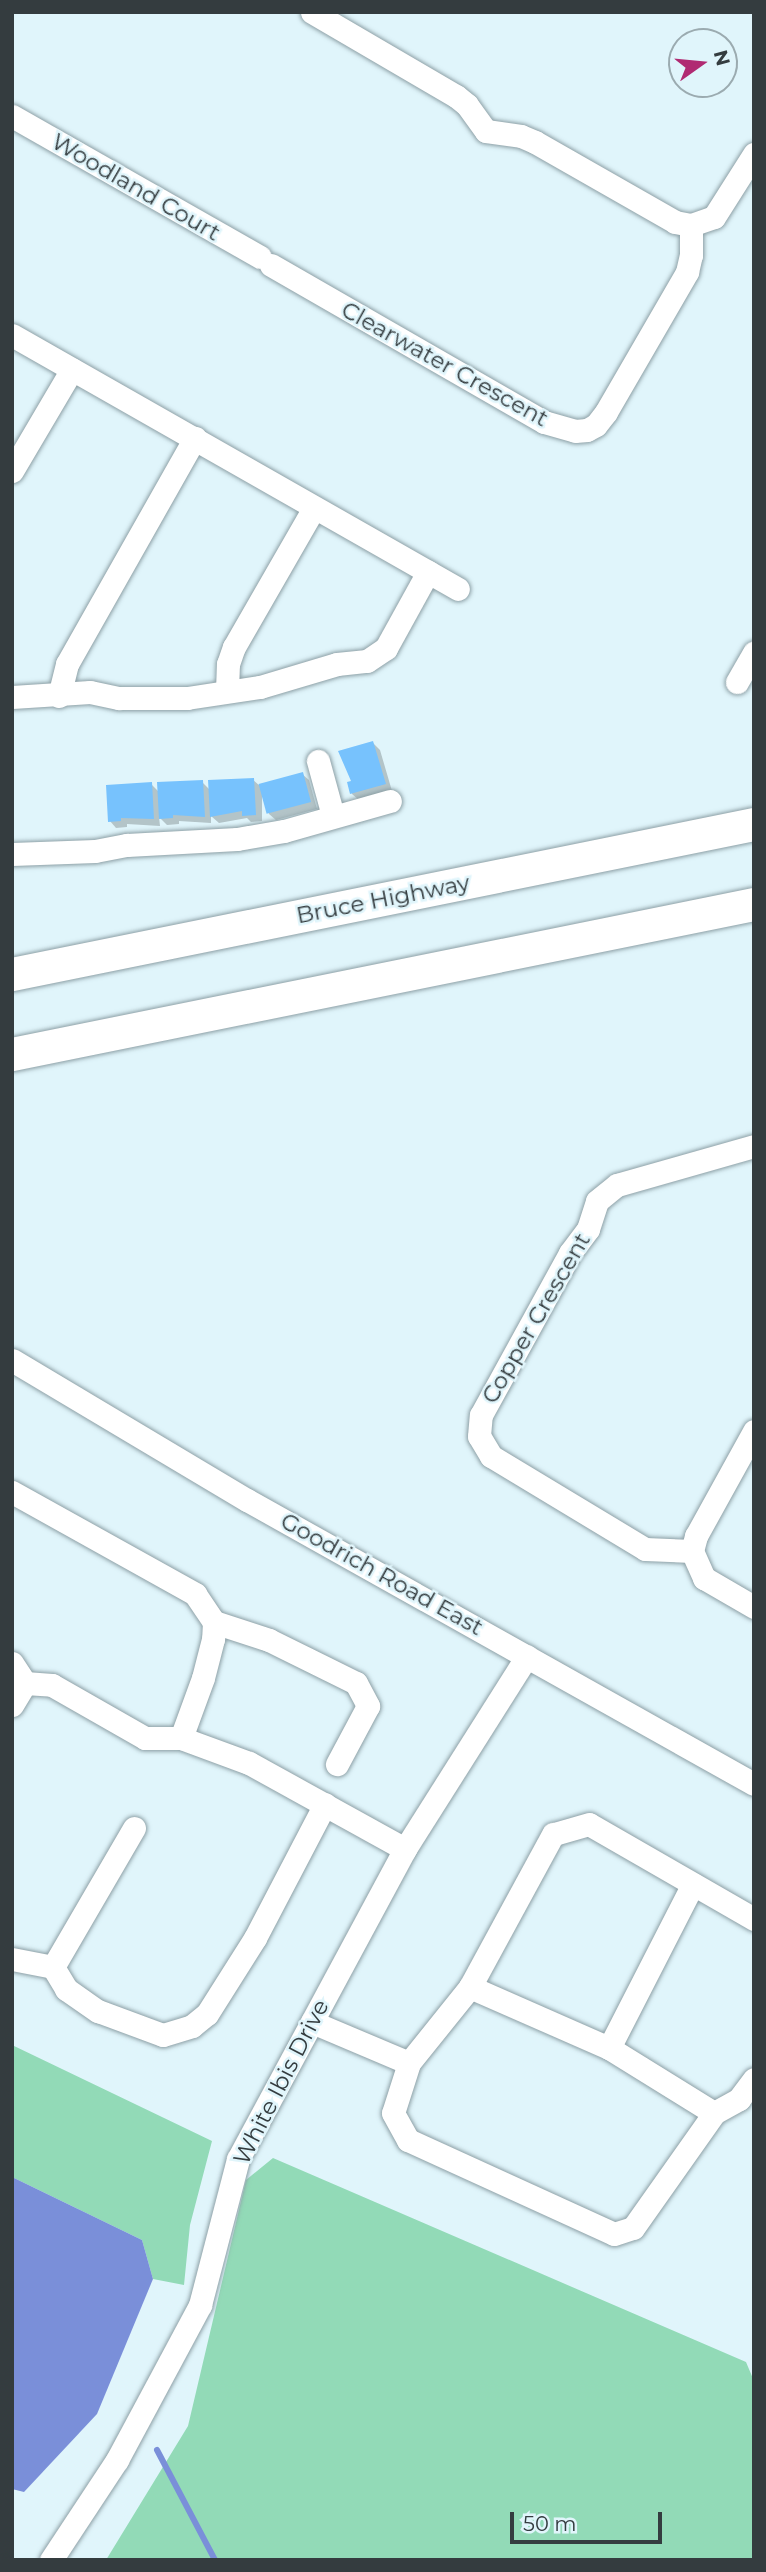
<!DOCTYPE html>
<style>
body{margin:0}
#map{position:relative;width:766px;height:2572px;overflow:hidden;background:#e0f5fb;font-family:Montserrat,sans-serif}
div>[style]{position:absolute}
.green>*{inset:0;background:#92dab7}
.water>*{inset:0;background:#7a8fd9}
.shadow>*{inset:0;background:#0003}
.stream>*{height:6px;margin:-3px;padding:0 3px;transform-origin:3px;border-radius:3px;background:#7a8fd9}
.building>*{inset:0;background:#77c2fd;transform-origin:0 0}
.roads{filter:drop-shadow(0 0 2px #8da0a6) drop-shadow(0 0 2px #8da0a6)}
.minor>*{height:23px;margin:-11.5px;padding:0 11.5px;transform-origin:11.5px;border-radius:11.5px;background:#fff}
.highway>*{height:33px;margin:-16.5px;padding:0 16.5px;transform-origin:16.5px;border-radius:16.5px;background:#fff}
span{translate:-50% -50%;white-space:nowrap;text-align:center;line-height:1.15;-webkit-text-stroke:5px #e0f5fb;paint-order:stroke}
.street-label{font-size:23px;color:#343c3f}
.frame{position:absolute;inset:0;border:14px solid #343c3f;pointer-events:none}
.north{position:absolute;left:668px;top:28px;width:70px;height:70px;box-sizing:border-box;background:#e0f5fb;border:2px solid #9babb0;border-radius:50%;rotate:75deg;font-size:19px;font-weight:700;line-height:28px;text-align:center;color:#343c3f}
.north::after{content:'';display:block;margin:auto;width:24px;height:32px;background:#b02b72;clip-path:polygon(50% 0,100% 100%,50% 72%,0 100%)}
.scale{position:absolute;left:510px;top:2512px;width:152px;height:32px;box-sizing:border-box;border:4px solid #343c3f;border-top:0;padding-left:9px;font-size:21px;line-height:24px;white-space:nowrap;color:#343c3f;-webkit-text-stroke:5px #e0f5fb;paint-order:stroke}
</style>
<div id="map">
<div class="green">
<i style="clip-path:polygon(12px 2045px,212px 2141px,190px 2225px,184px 2285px,153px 2279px,142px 2240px,12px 2177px)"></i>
<i style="clip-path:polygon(273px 2158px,746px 2362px,754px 2381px,754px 2560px,106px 2560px,188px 2426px,246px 2180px)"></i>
</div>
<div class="water">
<i style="clip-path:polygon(12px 2177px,142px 2240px,153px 2279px,97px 2414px,24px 2492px,12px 2489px)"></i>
</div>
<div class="shadow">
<i style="clip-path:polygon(373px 743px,380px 750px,392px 791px,359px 800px,352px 794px,349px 783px,353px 782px)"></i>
<i style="clip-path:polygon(302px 774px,309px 780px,317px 809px,276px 820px,269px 814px,262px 788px,262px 821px,251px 822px,247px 818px,219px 823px,211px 816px,211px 823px,179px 821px,179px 824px,167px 825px,159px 817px,160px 826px,127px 824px,127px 827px,116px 828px,110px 821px,151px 784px,159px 792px,202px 782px,210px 790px,253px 780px,260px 786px)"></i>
</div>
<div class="stream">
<i style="left:157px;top:2450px;width:124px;rotate:62.2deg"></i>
</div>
<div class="building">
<i style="clip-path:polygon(373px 741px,386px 784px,350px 794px,347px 782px,351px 781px,338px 751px)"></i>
<i style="left:303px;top:772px;width:31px;height:46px;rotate:75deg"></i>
<i style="clip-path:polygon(254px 778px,256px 815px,242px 816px,242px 811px,210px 817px,208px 780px)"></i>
<i style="clip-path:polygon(203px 780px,205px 817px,173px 815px,173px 818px,159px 819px,157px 782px)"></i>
<i style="clip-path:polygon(152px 782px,154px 819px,121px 818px,121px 821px,108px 822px,106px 785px)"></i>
</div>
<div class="roads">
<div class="minor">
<i style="left:312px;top:12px;width:167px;rotate:30.3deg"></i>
<i style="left:456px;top:96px;width:14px;rotate:39deg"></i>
<i style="left:467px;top:105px;width:32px;rotate:54deg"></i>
<i style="left:486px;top:131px;width:35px;rotate:8deg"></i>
<i style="left:521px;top:136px;width:15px;rotate:23deg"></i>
<i style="left:535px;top:142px;width:161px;rotate:29.7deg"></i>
<i style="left:675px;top:222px;width:16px;rotate:11deg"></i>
<i style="left:691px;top:225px;width:24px;rotate:-19deg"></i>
<i style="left:714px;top:217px;width:75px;rotate:-57.6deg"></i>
<i style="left:12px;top:116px;width:285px;rotate:29.6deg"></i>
<i style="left:271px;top:265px;width:315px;rotate:29.9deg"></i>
<i style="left:544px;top:422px;width:32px;rotate:16deg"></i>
<i style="left:575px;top:431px;width:12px;rotate:-5deg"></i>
<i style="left:587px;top:430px;width:10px;rotate:-29deg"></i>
<i style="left:596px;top:425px;width:16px;rotate:-52deg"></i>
<i style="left:606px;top:412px;width:162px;rotate:-59.9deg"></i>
<i style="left:687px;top:272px;width:17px;rotate:-77deg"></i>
<i style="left:691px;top:255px;width:30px;rotate:-90deg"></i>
<i style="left:12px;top:335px;width:513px;rotate:29.66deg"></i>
<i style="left:12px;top:471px;width:118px;rotate:-59.5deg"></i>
<i style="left:737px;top:682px;width:34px;rotate:-60deg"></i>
<i style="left:227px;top:691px;width:27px;rotate:-88deg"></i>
<i style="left:228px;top:664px;width:18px;rotate:-71deg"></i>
<i style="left:234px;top:647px;width:160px;rotate:-60.1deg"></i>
<i style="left:59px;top:696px;width:33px;rotate:-76deg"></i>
<i style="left:67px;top:664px;width:260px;rotate:-60.5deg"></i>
<i style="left:12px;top:697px;width:78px;rotate:-3.7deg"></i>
<i style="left:90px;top:692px;width:30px;rotate:12deg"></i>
<i style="left:119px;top:698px;width:68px"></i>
<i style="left:187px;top:698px;width:74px;rotate:-8.6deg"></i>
<i style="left:260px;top:687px;width:80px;rotate:-16.6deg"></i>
<i style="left:337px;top:664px;width:30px;rotate:-6deg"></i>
<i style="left:367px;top:661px;width:23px;rotate:-34deg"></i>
<i style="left:386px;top:648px;width:87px;rotate:-61.1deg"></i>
<i style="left:318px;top:761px;width:57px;rotate:74.7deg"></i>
<i style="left:12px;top:854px;width:83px;rotate:-2.1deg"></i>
<i style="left:95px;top:851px;width:33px;rotate:-11deg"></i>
<i style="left:127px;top:845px;width:110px;rotate:-3.1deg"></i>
<i style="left:237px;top:839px;width:48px;rotate:-9.7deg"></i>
<i style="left:284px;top:831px;width:110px;rotate:-15.8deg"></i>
<i style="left:12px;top:1360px;width:274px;rotate:30.8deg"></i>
<i style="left:247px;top:1500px;width:581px;rotate:29.26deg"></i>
<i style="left:12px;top:1492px;width:210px;rotate:29.1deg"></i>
<i style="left:195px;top:1594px;width:34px;rotate:56deg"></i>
<i style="left:214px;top:1622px;width:17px;rotate:93deg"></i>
<i style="left:213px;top:1639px;width:40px;rotate:104.4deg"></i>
<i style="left:203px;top:1678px;width:64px;rotate:110.1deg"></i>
<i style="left:692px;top:1551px;width:47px;rotate:-177.6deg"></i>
<i style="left:645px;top:1549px;width:180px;rotate:-148.9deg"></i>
<i style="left:491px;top:1456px;width:23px;rotate:-121deg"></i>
<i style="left:479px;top:1436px;width:21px;rotate:-85deg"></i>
<i style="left:481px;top:1415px;width:185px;rotate:-61.2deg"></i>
<i style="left:570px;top:1253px;width:30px;rotate:-53deg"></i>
<i style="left:588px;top:1229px;width:29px;rotate:-72deg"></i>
<i style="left:597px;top:1201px;width:26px;rotate:-39deg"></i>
<i style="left:617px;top:1185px;width:142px;rotate:-15.9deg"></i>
<i style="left:692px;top:1551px;width:16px;rotate:-75deg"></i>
<i style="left:696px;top:1536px;width:120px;rotate:-61.1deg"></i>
<i style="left:692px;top:1551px;width:30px;rotate:66deg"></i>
<i style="left:704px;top:1578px;width:58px;rotate:30.1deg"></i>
<i style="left:214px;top:1622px;width:58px;rotate:18.1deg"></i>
<i style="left:269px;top:1640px;width:97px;rotate:26.3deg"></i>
<i style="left:356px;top:1683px;width:26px;rotate:62deg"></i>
<i style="left:368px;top:1706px;width:66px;rotate:118.1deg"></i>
<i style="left:12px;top:1663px;width:24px;rotate:57deg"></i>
<i style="left:25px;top:1683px;width:27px;rotate:4deg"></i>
<i style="left:52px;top:1685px;width:107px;rotate:29.7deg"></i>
<i style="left:145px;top:1738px;width:36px"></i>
<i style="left:181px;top:1738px;width:72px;rotate:20.2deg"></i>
<i style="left:249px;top:1763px;width:178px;rotate:28.9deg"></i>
<i style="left:12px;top:1705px;width:26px;rotate:-59deg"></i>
<i style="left:134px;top:1828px;width:161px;rotate:120.2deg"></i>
<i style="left:53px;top:1967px;width:26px;rotate:59deg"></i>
<i style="left:66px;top:1989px;width:39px;rotate:35deg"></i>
<i style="left:98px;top:2011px;width:69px;rotate:20.3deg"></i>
<i style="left:163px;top:2035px;width:30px;rotate:-17deg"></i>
<i style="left:192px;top:2026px;width:19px;rotate:-39deg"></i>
<i style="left:207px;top:2014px;width:90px;rotate:-57.7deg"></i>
<i style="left:255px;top:1938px;width:151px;rotate:-62.4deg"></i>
<i style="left:754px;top:1919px;width:190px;rotate:-150.1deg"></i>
<i style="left:589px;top:1824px;width:37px;rotate:164deg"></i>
<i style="left:553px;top:1834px;width:174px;rotate:118.5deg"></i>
<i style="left:470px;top:1987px;width:97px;rotate:128.8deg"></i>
<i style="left:409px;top:2063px;width:52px;rotate:107.7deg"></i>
<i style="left:393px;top:2113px;width:31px;rotate:61deg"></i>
<i style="left:408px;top:2140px;width:226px;rotate:24.5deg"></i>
<i style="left:614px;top:2234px;width:20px;rotate:-18deg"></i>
<i style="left:633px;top:2228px;width:141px;rotate:-54.8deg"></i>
<i style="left:714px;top:2113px;width:29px;rotate:-29deg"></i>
<i style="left:739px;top:2099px;width:25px;rotate:-53deg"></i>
<i style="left:12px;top:1959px;width:42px;rotate:11deg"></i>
<i style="left:470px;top:1987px;width:152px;rotate:23.7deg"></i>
<i style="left:609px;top:2048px;width:123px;rotate:31.8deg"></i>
<i style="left:312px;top:2022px;width:105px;rotate:22.9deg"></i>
<i style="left:609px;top:2048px;width:184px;rotate:-62.9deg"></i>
<i style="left:51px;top:2560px;width:120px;rotate:-56.6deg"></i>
<i style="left:117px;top:2460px;width:176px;rotate:-61.8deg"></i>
<i style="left:200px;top:2305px;width:151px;rotate:-75.4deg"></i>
<i style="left:238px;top:2159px;width:352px;rotate:-61.7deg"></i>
<i style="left:405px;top:1849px;width:228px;rotate:-57.7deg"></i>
</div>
<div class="highway">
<i style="left:12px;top:974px;width:757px;rotate:-11.43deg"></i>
<i style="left:12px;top:1054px;width:757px;rotate:-11.43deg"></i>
</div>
</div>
<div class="street-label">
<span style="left:136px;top:187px;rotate:30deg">Woodland Court</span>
<span style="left:445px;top:364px;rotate:29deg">Clearwater Crescent</span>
<span style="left:383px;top:899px;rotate:-11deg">Bruce Highway</span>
<span style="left:536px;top:1318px;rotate:-60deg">Copper Crescent</span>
<span style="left:382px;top:1574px;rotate:29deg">Goodrich Road East</span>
<span style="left:281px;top:2082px;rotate:-63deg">White Ibis Drive</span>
</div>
<div class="frame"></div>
<div class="north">N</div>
<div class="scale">50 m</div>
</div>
